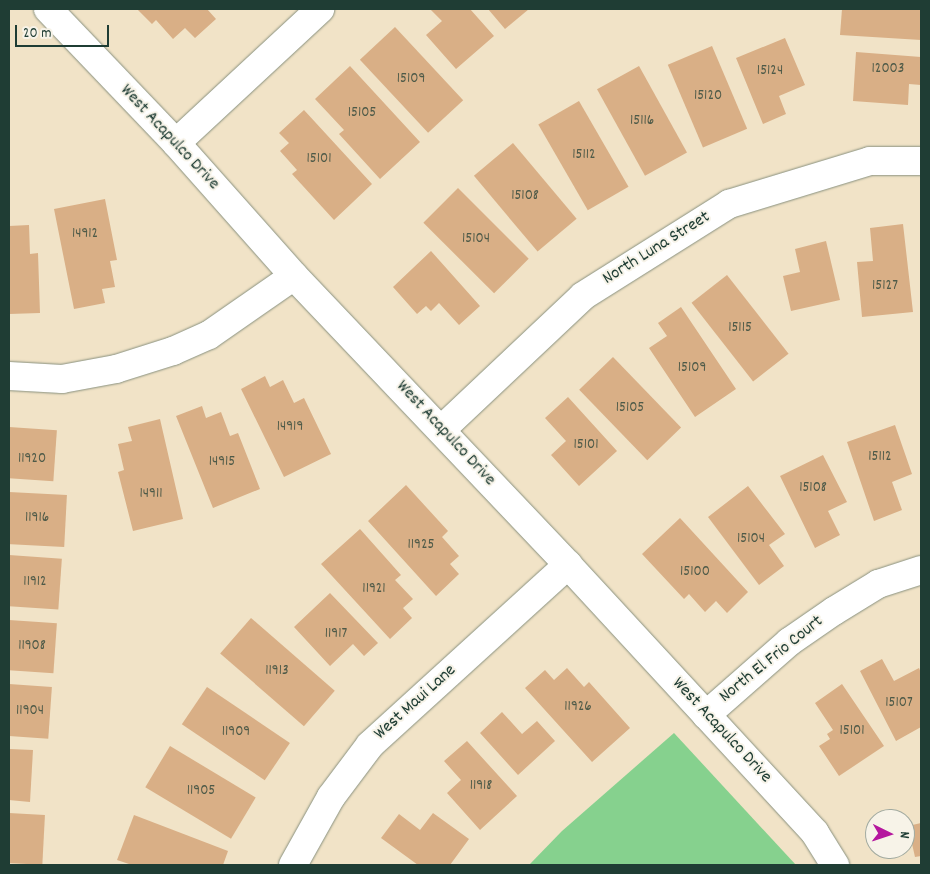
<!DOCTYPE html>
<style>
body{margin:0}
#map{position:relative;width:930px;height:874px;overflow:hidden;background:#f1e3c7;font-family:Dekko,sans-serif}
div>[style]{position:absolute}
.green>*{inset:0;background:#86d18e}
.building>*{inset:0;background:#d9af86;transform-origin:0 0}
.roads{filter:drop-shadow(0 0 1px #88907e) drop-shadow(0 0 1px #88907e)}
.minor>*{height:28px;margin:-14px;padding:0 14px;transform-origin:14px;border-radius:14px;background:#fff}
span{translate:-50% -50%;white-space:nowrap;text-align:center;line-height:1.15;-webkit-text-stroke:4px #f7f3e8;paint-order:stroke}
.number-label{font-size:15px;color:#4e5a48}
.number-label span{-webkit-text-stroke-width:0}
.street-label{font-size:18px;color:#1f3d34}
.frame{position:absolute;inset:0;border:10px solid #1f3d34;pointer-events:none}
.north{position:absolute;left:865px;top:809px;width:50px;height:50px;box-sizing:border-box;background:#f7f3e8;border:1px solid #a1aaa0;border-radius:50%;rotate:94deg;font-size:14px;font-weight:700;line-height:20px;text-align:center;color:#1f3d34}
.north::after{content:'';display:block;margin:auto;width:18px;height:22px;background:#b5179e;clip-path:polygon(50% 0,100% 100%,50% 72%,0 100%)}
.scale{position:absolute;left:15px;top:25px;width:94px;height:22px;box-sizing:border-box;border:2px solid #1f3d34;border-top:0;padding-left:6px;font-size:15px;line-height:18px;white-space:nowrap;color:#1f3d34;-webkit-text-stroke:4px #f7f3e8;paint-order:stroke}
</style>
<div id="map">
<div class="green">
<i style="clip-path:polygon(674px 733px,796px 865px,529px 865px,562px 831px)"></i>
</div>
<div class="building">
<i style="clip-path:polygon(137px 9px,207px 9px,216px 19px,195px 38px,185px 28px,173px 39px,156px 20px,152px 24px)"></i>
<i style="clip-path:polygon(430px 9px,470px 9px,494px 36px,456px 69px,426px 35px,442px 21px)"></i>
<i style="clip-path:polygon(488px 9px,529px 9px,505px 29px)"></i>
<i style="clip-path:polygon(842px 9px,921px 9px,921px 40px,840px 35px)"></i>
<i style="left:395px;top:27px;width:100px;height:48px;rotate:47deg"></i>
<i style="clip-path:polygon(785px 38px,805px 85px,779px 96px,786px 114px,763px 124px,736px 58px)"></i>
<i style="left:712px;top:46px;width:90px;height:48px;rotate:67deg"></i>
<i style="clip-path:polygon(856px 52px,921px 57px,921px 85px,909px 84px,908px 105px,853px 101px)"></i>
<i style="clip-path:polygon(350px 66px,420px 142px,380px 179px,339px 134px,344px 130px,315px 99px)"></i>
<i style="left:639px;top:66px;width:99px;height:48px;rotate:61deg"></i>
<i style="left:579px;top:101px;width:99px;height:47px;rotate:60deg"></i>
<i style="clip-path:polygon(304px 110px,372px 184px,334px 220px,292px 174px,297px 170px,280px 151px,289px 143px,279px 133px)"></i>
<i style="left:513px;top:143px;width:99px;height:51px;rotate:50deg"></i>
<i style="left:458px;top:188px;width:100px;height:49px;rotate:45deg"></i>
<i style="clip-path:polygon(105px 199px,117px 260px,110px 261px,115px 287px,102px 289px,105px 303px,74px 309px,54px 209px)"></i>
<i style="clip-path:polygon(903px 224px,913px 312px,862px 317px,857px 262px,873px 261px,870px 228px)"></i>
<i style="clip-path:polygon(29px 225px,30px 254px,38px 253px,40px 313px,9px 314px,9px 226px)"></i>
<i style="clip-path:polygon(826px 241px,840px 300px,791px 311px,783px 276px,800px 272px,795px 249px)"></i>
<i style="clip-path:polygon(431px 251px,480px 306px,459px 325px,439px 303px,431px 311px,426px 306px,417px 314px,393px 287px)"></i>
<i style="left:727px;top:275px;width:100px;height:45px;rotate:52deg"></i>
<i style="clip-path:polygon(681px 307px,736px 389px,695px 417px,649px 348px,667px 336px,658px 323px)"></i>
<i style="left:613px;top:357px;width:98px;height:47px;rotate:46deg"></i>
<i style="clip-path:polygon(265px 376px,270px 387px,283px 380px,294px 403px,304px 398px,331px 454px,284px 477px,241px 389px)"></i>
<i style="clip-path:polygon(568px 397px,617px 451px,579px 486px,551px 455px,566px 441px,545px 418px)"></i>
<i style="clip-path:polygon(202px 406px,206px 418px,221px 412px,230px 436px,238px 433px,260px 489px,213px 508px,176px 416px)"></i>
<i style="clip-path:polygon(160px 419px,183px 519px,133px 531px,118px 472px,124px 470px,118px 444px,132px 441px,128px 427px)"></i>
<i style="clip-path:polygon(895px 425px,912px 474px,892px 482px,902px 510px,874px 521px,847px 442px)"></i>
<i style="left:9px;top:427px;width:48px;height:51px;rotate:4deg"></i>
<i style="clip-path:polygon(823px 455px,847px 502px,828px 511px,840px 535px,815px 548px,780px 476px)"></i>
<i style="clip-path:polygon(406px 485px,448px 531px,442px 537px,459px 556px,450px 564px,459px 574px,436px 596px,368px 521px)"></i>
<i style="clip-path:polygon(748px 486px,785px 534px,769px 545px,784px 566px,759px 585px,708px 517px)"></i>
<i style="left:9px;top:492px;width:58px;height:52px;rotate:3deg"></i>
<i style="clip-path:polygon(680px 518px,748px 592px,727px 613px,716px 601px,705px 612px,689px 594px,684px 599px,642px 554px)"></i>
<i style="clip-path:polygon(360px 529px,401px 575px,395px 580px,413px 599px,403px 608px,412px 618px,390px 639px,321px 564px)"></i>
<i style="left:9px;top:555px;width:53px;height:51px;rotate:4deg"></i>
<i style="clip-path:polygon(330px 593px,378px 643px,364px 656px,353px 644px,330px 666px,294px 627px)"></i>
<i style="left:251px;top:618px;width:111px;height:47px;rotate:41deg"></i>
<i style="left:9px;top:620px;width:48px;height:50px;rotate:4deg"></i>
<i style="clip-path:polygon(882px 659px,894px 681px,919px 668px,921px 673px,921px 727px,896px 741px,860px 671px)"></i>
<i style="clip-path:polygon(567px 668px,584px 687px,589px 682px,630px 728px,592px 762px,525px 688px,545px 670px,554px 680px)"></i>
<i style="left:9px;top:684px;width:43px;height:52px;rotate:4deg"></i>
<i style="clip-path:polygon(842px 684px,884px 746px,839px 776px,819px 746px,830px 739px,827px 734px,833px 730px,815px 703px)"></i>
<i style="left:207px;top:687px;width:100px;height:45px;rotate:34deg"></i>
<i style="clip-path:polygon(502px 712px,522px 734px,537px 721px,555px 741px,518px 775px,480px 733px)"></i>
<i style="clip-path:polygon(467px 741px,517px 796px,480px 830px,447px 793px,461px 780px,444px 761px)"></i>
<i style="left:170px;top:746px;width:100px;height:48px;rotate:31deg"></i>
<i style="clip-path:polygon(9px 749px,33px 750px,30px 802px,9px 800px)"></i>
<i style="left:9px;top:813px;width:36px;height:50px;rotate:3deg"></i>
<i style="clip-path:polygon(433px 813px,469px 839px,450px 865px,418px 865px,381px 838px,399px 814px,420px 830px)"></i>
<i style="clip-path:polygon(134px 815px,228px 851px,223px 865px,132px 865px,117px 860px)"></i>
<i style="clip-path:polygon(921px 823px,921px 856px,915px 857px,908px 826px)"></i>
</div>
<div class="roads">
<div class="minor">
<i style="left:48px;top:9px;width:185px;rotate:46.3deg"></i>
<i style="left:176px;top:143px;width:178px;rotate:48.4deg"></i>
<i style="left:294px;top:276px;width:398px;rotate:46.5deg"></i>
<i style="left:568px;top:565px;width:364px;rotate:47.3deg"></i>
<i style="left:815px;top:833px;width:38px;rotate:58deg"></i>
<i style="left:176px;top:143px;width:197px;rotate:-42.9deg"></i>
<i style="left:9px;top:376px;width:53px;rotate:3.2deg"></i>
<i style="left:62px;top:379px;width:55px;rotate:-10.5deg"></i>
<i style="left:116px;top:369px;width:60px;rotate:-17.5deg"></i>
<i style="left:173px;top:351px;width:39px;rotate:-24deg"></i>
<i style="left:209px;top:335px;width:103px;rotate:-34.8deg"></i>
<i style="left:441px;top:430px;width:195px;rotate:-43.3deg"></i>
<i style="left:583px;top:296px;width:173px;rotate:-32.2deg"></i>
<i style="left:729px;top:204px;width:147px;rotate:-17deg"></i>
<i style="left:870px;top:161px;width:51px"></i>
<i style="left:706px;top:715px;width:111px;rotate:-41.3deg"></i>
<i style="left:789px;top:642px;width:55px;rotate:-34.6deg"></i>
<i style="left:834px;top:611px;width:52px;rotate:-31.5deg"></i>
<i style="left:878px;top:584px;width:45px;rotate:-18deg"></i>
<i style="left:293px;top:865px;width:78px;rotate:-60.8deg"></i>
<i style="left:331px;top:797px;width:65px;rotate:-53.1deg"></i>
<i style="left:370px;top:745px;width:268px;rotate:-42.3deg"></i>
</div>
</div>
<div class="number-label">
<span style="left:888px;top:70px">12003</span>
<span style="left:770px;top:72px">15124</span>
<span style="left:411px;top:80px">15109</span>
<span style="left:708px;top:97px">15120</span>
<span style="left:362px;top:114px">15105</span>
<span style="left:642px;top:122px">15116</span>
<span style="left:584px;top:156px">15112</span>
<span style="left:319px;top:160px">15101</span>
<span style="left:525px;top:197px">15108</span>
<span style="left:85px;top:235px">14912</span>
<span style="left:476px;top:240px">15104</span>
<span style="left:885px;top:287px">15127</span>
<span style="left:740px;top:329px">15115</span>
<span style="left:692px;top:369px">15109</span>
<span style="left:630px;top:409px">15105</span>
<span style="left:290px;top:428px">14919</span>
<span style="left:586px;top:446px">15101</span>
<span style="left:880px;top:458px">15112</span>
<span style="left:32px;top:460px">11920</span>
<span style="left:222px;top:463px">14915</span>
<span style="left:813px;top:489px">15108</span>
<span style="left:151px;top:495px">14911</span>
<span style="left:37px;top:519px">11916</span>
<span style="left:751px;top:540px">15104</span>
<span style="left:421px;top:546px">11925</span>
<span style="left:695px;top:573px">15100</span>
<span style="left:35px;top:583px">11912</span>
<span style="left:374px;top:590px">11921</span>
<span style="left:336px;top:635px">11917</span>
<span style="left:32px;top:647px">11908</span>
<span style="left:277px;top:672px">11913</span>
<span style="left:899px;top:704px">15107</span>
<span style="left:578px;top:708px">11926</span>
<span style="left:30px;top:712px">11904</span>
<span style="left:852px;top:732px">15101</span>
<span style="left:236px;top:733px">11909</span>
<span style="left:481px;top:787px">11918</span>
<span style="left:201px;top:792px">11905</span>
</div>
<div class="street-label">
<span style="left:169px;top:138px;rotate:47deg">West Acapulco Drive</span>
<span style="left:657px;top:249px;rotate:-32deg">North Luna Street</span>
<span style="left:445px;top:434px;rotate:47deg">West Acapulco Drive</span>
<span style="left:772px;top:660px;rotate:-39deg">North El Frio Court</span>
<span style="left:416px;top:703px;rotate:-42deg">West Maui Lane</span>
<span style="left:721px;top:731px;rotate:47deg">West Acapulco Drive</span>
</div>
<div class="frame"></div>
<div class="north">N</div>
<div class="scale">20 m</div>
</div>
